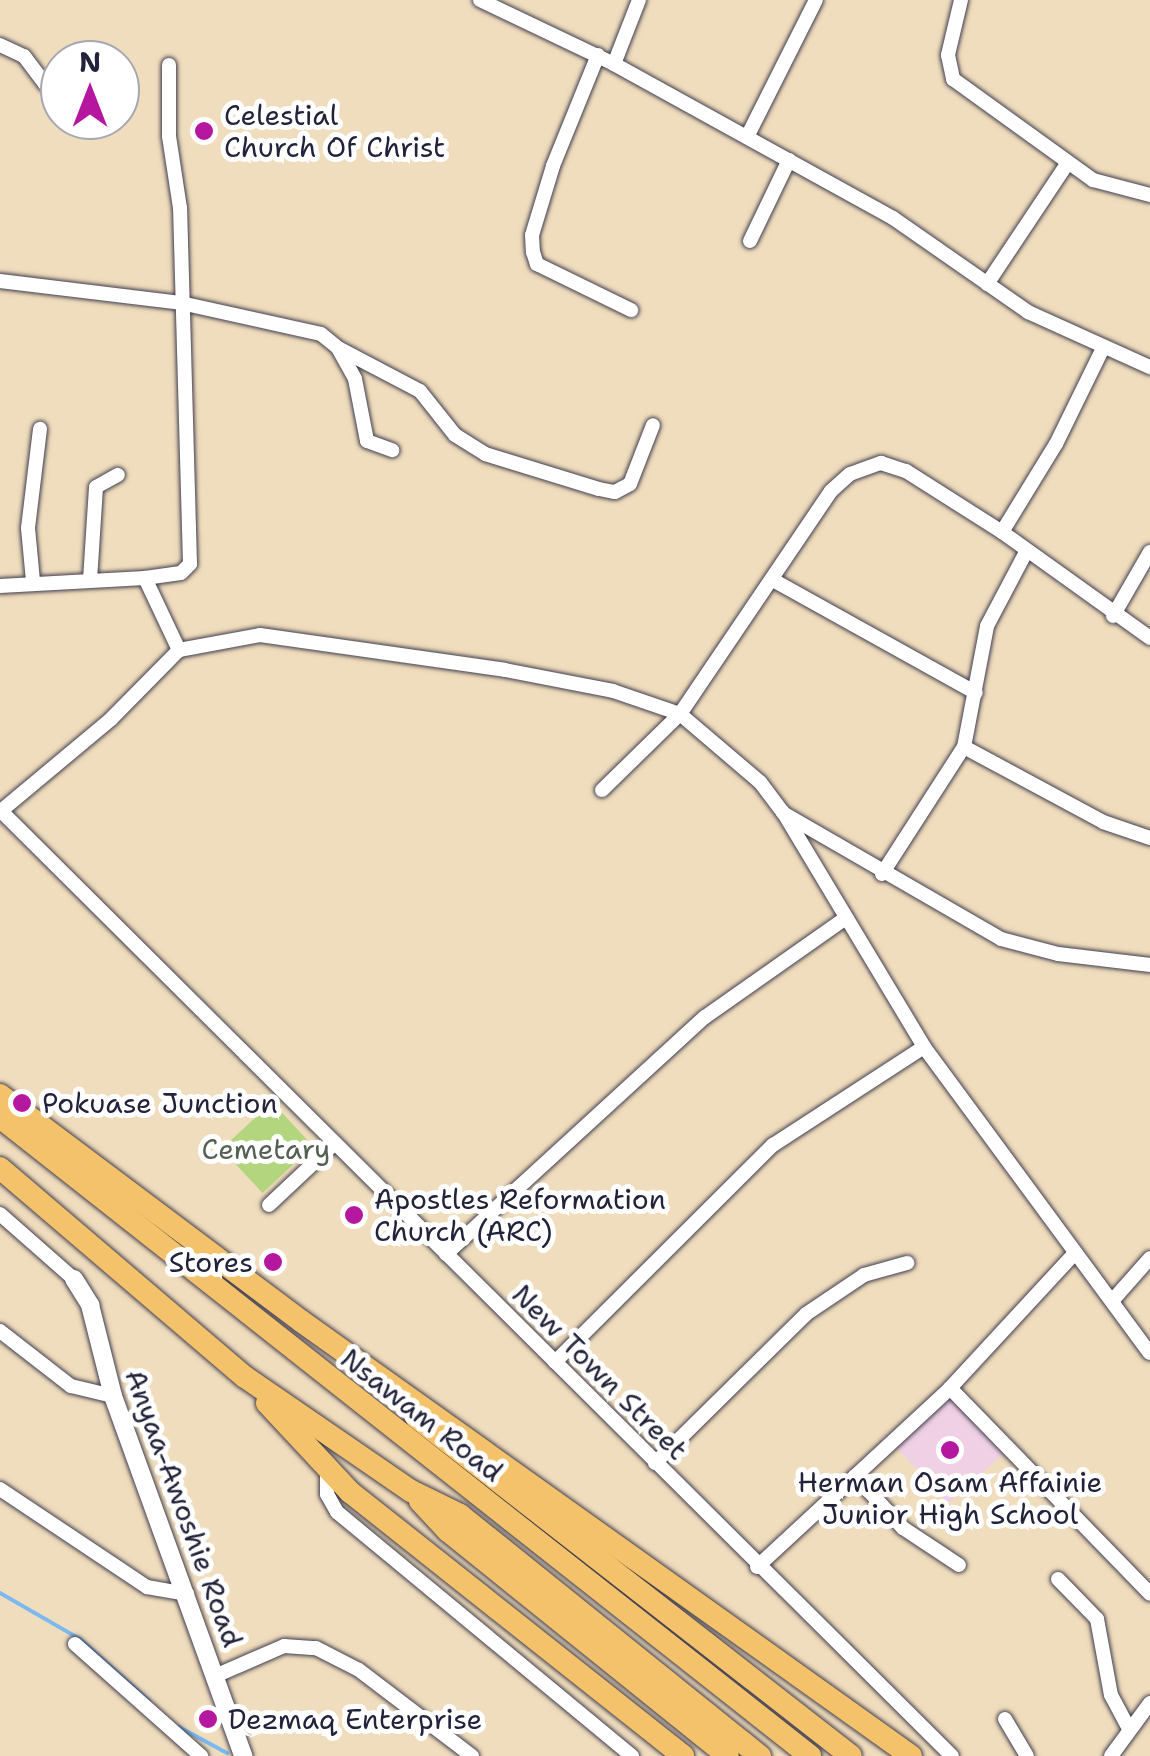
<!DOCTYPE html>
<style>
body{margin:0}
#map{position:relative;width:1150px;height:1756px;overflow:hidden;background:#f0ddbd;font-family:"Shantell Sans",sans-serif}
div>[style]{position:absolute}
.built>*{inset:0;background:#f0d0e5;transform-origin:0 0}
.green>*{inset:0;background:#b2d57e;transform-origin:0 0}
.stream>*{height:4px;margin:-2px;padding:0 2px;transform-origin:2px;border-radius:2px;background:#7bb9ee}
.roads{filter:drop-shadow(0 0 2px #413e4e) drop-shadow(0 0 2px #413e4e)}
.minor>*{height:14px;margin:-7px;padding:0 7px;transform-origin:7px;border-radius:7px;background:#fff}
.tertiary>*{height:18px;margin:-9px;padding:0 9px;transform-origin:9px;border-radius:9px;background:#fff}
.trunk>*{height:22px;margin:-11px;padding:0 11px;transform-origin:11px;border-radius:11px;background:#f4c26a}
.dots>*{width:28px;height:28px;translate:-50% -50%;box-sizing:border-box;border:5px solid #fff;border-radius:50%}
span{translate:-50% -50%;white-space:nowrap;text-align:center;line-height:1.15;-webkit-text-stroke:10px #fff;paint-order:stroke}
.poi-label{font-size:28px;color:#22223b}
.left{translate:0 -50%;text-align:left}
.right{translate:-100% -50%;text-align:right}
.park-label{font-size:28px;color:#546152}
.street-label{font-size:28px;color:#22223b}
.north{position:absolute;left:40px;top:40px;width:100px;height:100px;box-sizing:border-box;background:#fff;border:2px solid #a7a7b1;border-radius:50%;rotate:0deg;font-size:28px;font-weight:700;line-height:40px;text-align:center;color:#22223b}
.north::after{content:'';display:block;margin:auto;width:35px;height:45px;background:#b5179e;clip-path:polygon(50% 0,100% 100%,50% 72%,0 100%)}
</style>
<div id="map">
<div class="built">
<i style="left:952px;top:1395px;width:78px;height:76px;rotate:48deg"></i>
</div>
<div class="green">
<i style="left:272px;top:1102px;width:60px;height:69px;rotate:47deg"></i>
</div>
<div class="stream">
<i style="left:0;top:1593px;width:92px;rotate:29.9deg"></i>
<i style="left:80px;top:1639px;width:93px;rotate:41.9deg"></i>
<i style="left:179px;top:1727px;width:55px;rotate:28.4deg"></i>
</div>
<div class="roads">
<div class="minor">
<i style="left:480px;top:0;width:148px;rotate:25.5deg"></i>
<i style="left:614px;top:64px;width:319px;rotate:28.9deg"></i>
<i style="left:893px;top:218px;width:165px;rotate:34.8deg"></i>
<i style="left:1028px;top:312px;width:134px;rotate:24.3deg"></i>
<i style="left:961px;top:0;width:57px;rotate:103.3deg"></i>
<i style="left:948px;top:55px;width:25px;rotate:78deg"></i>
<i style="left:953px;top:79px;width:173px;rotate:35.8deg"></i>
<i style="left:1093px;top:180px;width:59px;rotate:14.7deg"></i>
<i style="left:0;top:45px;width:26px;rotate:25deg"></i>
<i style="left:24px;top:56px;width:35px;rotate:53deg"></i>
<i style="left:45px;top:84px;width:16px;rotate:18deg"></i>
<i style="left:598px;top:55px;width:120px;rotate:112.1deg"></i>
<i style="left:553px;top:166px;width:72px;rotate:106.9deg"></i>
<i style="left:532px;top:235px;width:17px;rotate:87deg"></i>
<i style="left:533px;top:252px;width:13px;rotate:72deg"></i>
<i style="left:537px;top:264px;width:105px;rotate:26.1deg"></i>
<i style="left:614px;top:64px;width:69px;rotate:-68.7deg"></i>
<i style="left:747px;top:137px;width:153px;rotate:-63.3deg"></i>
<i style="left:750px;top:241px;width:90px;rotate:-64.3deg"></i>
<i style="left:0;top:281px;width:182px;rotate:6.9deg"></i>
<i style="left:181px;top:303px;width:143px;rotate:12.5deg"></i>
<i style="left:321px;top:334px;width:22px;rotate:39deg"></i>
<i style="left:338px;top:348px;width:35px;rotate:61deg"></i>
<i style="left:355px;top:379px;width:63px;rotate:79deg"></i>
<i style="left:367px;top:441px;width:27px;rotate:20deg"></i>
<i style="left:987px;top:284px;width:144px;rotate:-56.3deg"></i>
<i style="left:340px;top:349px;width:90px;rotate:27.7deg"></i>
<i style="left:420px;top:391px;width:56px;rotate:51.5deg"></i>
<i style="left:455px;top:435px;width:36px;rotate:32deg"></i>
<i style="left:485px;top:454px;width:119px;rotate:17.1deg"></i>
<i style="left:599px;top:489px;width:16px;rotate:11deg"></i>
<i style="left:615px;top:492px;width:17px;rotate:-28deg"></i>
<i style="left:630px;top:484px;width:63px;rotate:-68.7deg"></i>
<i style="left:1002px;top:532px;width:103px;rotate:-58.5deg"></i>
<i style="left:1056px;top:444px;width:105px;rotate:-63.9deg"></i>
<i style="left:145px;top:578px;width:80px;rotate:64.7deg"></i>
<i style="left:90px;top:580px;width:93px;rotate:-86.3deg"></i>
<i style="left:96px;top:487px;width:25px;rotate:-29deg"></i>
<i style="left:773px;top:580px;width:232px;rotate:29.1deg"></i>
<i style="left:33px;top:581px;width:53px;rotate:-95.4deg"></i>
<i style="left:28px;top:528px;width:100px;rotate:-83.1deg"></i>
<i style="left:0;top:586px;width:145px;rotate:-3.2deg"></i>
<i style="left:145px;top:578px;width:36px;rotate:-8deg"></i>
<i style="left:181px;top:573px;width:13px;rotate:-45deg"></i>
<i style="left:190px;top:564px;width:356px;rotate:-91.6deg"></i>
<i style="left:180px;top:208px;width:73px;rotate:-98.7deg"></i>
<i style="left:169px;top:136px;width:71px;rotate:-90deg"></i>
<i style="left:1113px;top:616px;width:74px;rotate:-60deg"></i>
<i style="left:964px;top:747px;width:158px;rotate:28.3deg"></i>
<i style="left:1103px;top:822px;width:50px;rotate:18.8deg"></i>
<i style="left:602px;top:790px;width:109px;rotate:-44.3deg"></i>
<i style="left:680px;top:714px;width:269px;rotate:-55.9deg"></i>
<i style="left:831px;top:491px;width:25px;rotate:-42deg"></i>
<i style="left:850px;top:474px;width:33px;rotate:-20deg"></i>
<i style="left:881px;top:463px;width:26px;rotate:18deg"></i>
<i style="left:906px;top:471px;width:114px;rotate:32.4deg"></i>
<i style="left:1002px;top:532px;width:182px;rotate:35.6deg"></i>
<i style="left:0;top:810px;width:1342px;rotate:44.82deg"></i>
<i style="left:1px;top:811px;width:143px;rotate:-39.9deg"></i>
<i style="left:111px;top:719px;width:97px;rotate:-45.4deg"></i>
<i style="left:179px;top:650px;width:82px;rotate:-10.5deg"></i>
<i style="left:260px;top:635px;width:247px;rotate:8.1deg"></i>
<i style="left:505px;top:670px;width:110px;rotate:11deg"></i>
<i style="left:613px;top:691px;width:71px;rotate:18.9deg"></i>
<i style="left:680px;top:714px;width:105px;rotate:40.4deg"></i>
<i style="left:760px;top:782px;width:38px;rotate:53deg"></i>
<i style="left:783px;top:812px;width:274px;rotate:59deg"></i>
<i style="left:924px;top:1047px;width:380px;rotate:53.6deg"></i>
<i style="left:783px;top:813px;width:252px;rotate:30deg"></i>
<i style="left:1001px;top:939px;width:59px;rotate:14.7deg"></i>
<i style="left:1058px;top:954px;width:93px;rotate:6.8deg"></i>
<i style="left:882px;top:874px;width:151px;rotate:-57.2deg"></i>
<i style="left:964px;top:747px;width:123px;rotate:-79.2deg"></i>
<i style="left:987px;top:626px;width:84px;rotate:-62.2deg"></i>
<i style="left:269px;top:1205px;width:88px;rotate:-43.2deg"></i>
<i style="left:0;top:1214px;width:98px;rotate:41.3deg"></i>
<i style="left:446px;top:1254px;width:351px;rotate:-42.5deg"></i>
<i style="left:705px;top:1017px;width:169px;rotate:-35.1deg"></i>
<i style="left:1112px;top:1301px;width:57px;rotate:-48.5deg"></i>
<i style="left:0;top:1331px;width:90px;rotate:37.8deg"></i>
<i style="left:71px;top:1386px;width:43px;rotate:13.4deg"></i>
<i style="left:555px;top:1362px;width:308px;rotate:-44.9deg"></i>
<i style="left:773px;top:1145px;width:180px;rotate:-33deg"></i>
<i style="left:950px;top:1388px;width:287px;rotate:45.8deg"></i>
<i style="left:655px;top:1463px;width:212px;rotate:-44.6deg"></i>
<i style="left:806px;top:1314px;width:70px;rotate:-33.9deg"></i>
<i style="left:864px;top:1275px;width:45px;rotate:-15.6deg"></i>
<i style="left:327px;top:1472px;width:22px;rotate:90deg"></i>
<i style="left:327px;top:1494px;width:21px;rotate:61deg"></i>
<i style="left:337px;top:1512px;width:383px;rotate:39.6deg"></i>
<i style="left:855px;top:1476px;width:71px;rotate:47.3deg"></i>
<i style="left:903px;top:1528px;width:67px;rotate:33.5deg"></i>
<i style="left:0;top:1489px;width:177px;rotate:33.7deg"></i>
<i style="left:147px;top:1587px;width:41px;rotate:9.9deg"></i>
<i style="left:757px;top:1567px;width:263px;rotate:-42.8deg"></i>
<i style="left:950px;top:1388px;width:184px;rotate:-47.2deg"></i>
<i style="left:1058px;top:1579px;width:56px;rotate:45.7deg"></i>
<i style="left:1097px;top:1619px;width:77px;rotate:79.6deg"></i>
<i style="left:1111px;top:1695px;width:38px;rotate:62deg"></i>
<i style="left:75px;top:1644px;width:169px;rotate:41.6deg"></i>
<i style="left:215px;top:1676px;width:75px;rotate:-23.5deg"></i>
<i style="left:284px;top:1646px;width:32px;rotate:4deg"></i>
<i style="left:316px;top:1648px;width:48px;rotate:27.1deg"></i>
<i style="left:359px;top:1670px;width:142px;rotate:37.3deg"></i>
<i style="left:1005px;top:1719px;width:43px;rotate:59.3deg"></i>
<i style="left:1111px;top:1756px;width:66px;rotate:-53.7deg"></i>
</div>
<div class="tertiary">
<i style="left:74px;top:1279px;width:31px;rotate:58deg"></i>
<i style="left:90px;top:1305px;width:94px;rotate:75.8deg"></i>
<i style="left:113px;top:1396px;width:383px;rotate:70.1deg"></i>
</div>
<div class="trunk">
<i style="left:0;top:1095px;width:376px;rotate:36.9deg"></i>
<i style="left:301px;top:1321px;width:749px;rotate:35.49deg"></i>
<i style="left:0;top:1117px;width:1032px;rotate:38.27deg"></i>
<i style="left:0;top:1168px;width:322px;rotate:40.5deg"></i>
<i style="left:245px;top:1377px;width:201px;rotate:34.5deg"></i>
<i style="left:411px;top:1491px;width:55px;rotate:26.1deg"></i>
<i style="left:460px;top:1515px;width:385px;rotate:38.8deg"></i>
<i style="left:267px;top:1403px;width:122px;rotate:47deg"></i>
<i style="left:350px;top:1492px;width:425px;rotate:38.4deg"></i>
<i style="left:416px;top:1417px;width:551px;rotate:37.93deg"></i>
<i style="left:420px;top:1501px;width:41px;rotate:47deg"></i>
<i style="left:448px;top:1531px;width:359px;rotate:38.8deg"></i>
</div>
</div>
<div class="dots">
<i style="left:204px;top:131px;background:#b5179e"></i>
<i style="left:22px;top:1103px;background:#b5179e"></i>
<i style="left:354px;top:1215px;background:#b5179e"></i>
<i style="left:273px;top:1262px;background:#b5179e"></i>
<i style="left:950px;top:1450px;background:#b5179e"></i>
<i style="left:208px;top:1719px;background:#b5179e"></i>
</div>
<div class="poi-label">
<span class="left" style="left:224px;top:131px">Celestial<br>Church Of Christ</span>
<span class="left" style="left:42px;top:1103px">Pokuase Junction</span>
<span class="left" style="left:374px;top:1215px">Apostles Reformation<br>Church (ARC)</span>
<span class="right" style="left:253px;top:1262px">Stores</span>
<span style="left:950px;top:1498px">Herman Osam Affainie<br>Junior High School</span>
<span class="left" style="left:228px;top:1719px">Dezmaq Enterprise</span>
</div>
<div class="park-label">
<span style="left:266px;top:1149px">Cemetary</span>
</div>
<div class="street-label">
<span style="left:600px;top:1372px;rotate:45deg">New Town Street</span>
<span style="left:422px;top:1415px;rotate:38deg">Nsawam Road</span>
<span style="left:184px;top:1508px;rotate:70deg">Anyaa-Awoshie Road</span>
</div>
<div class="north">N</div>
</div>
